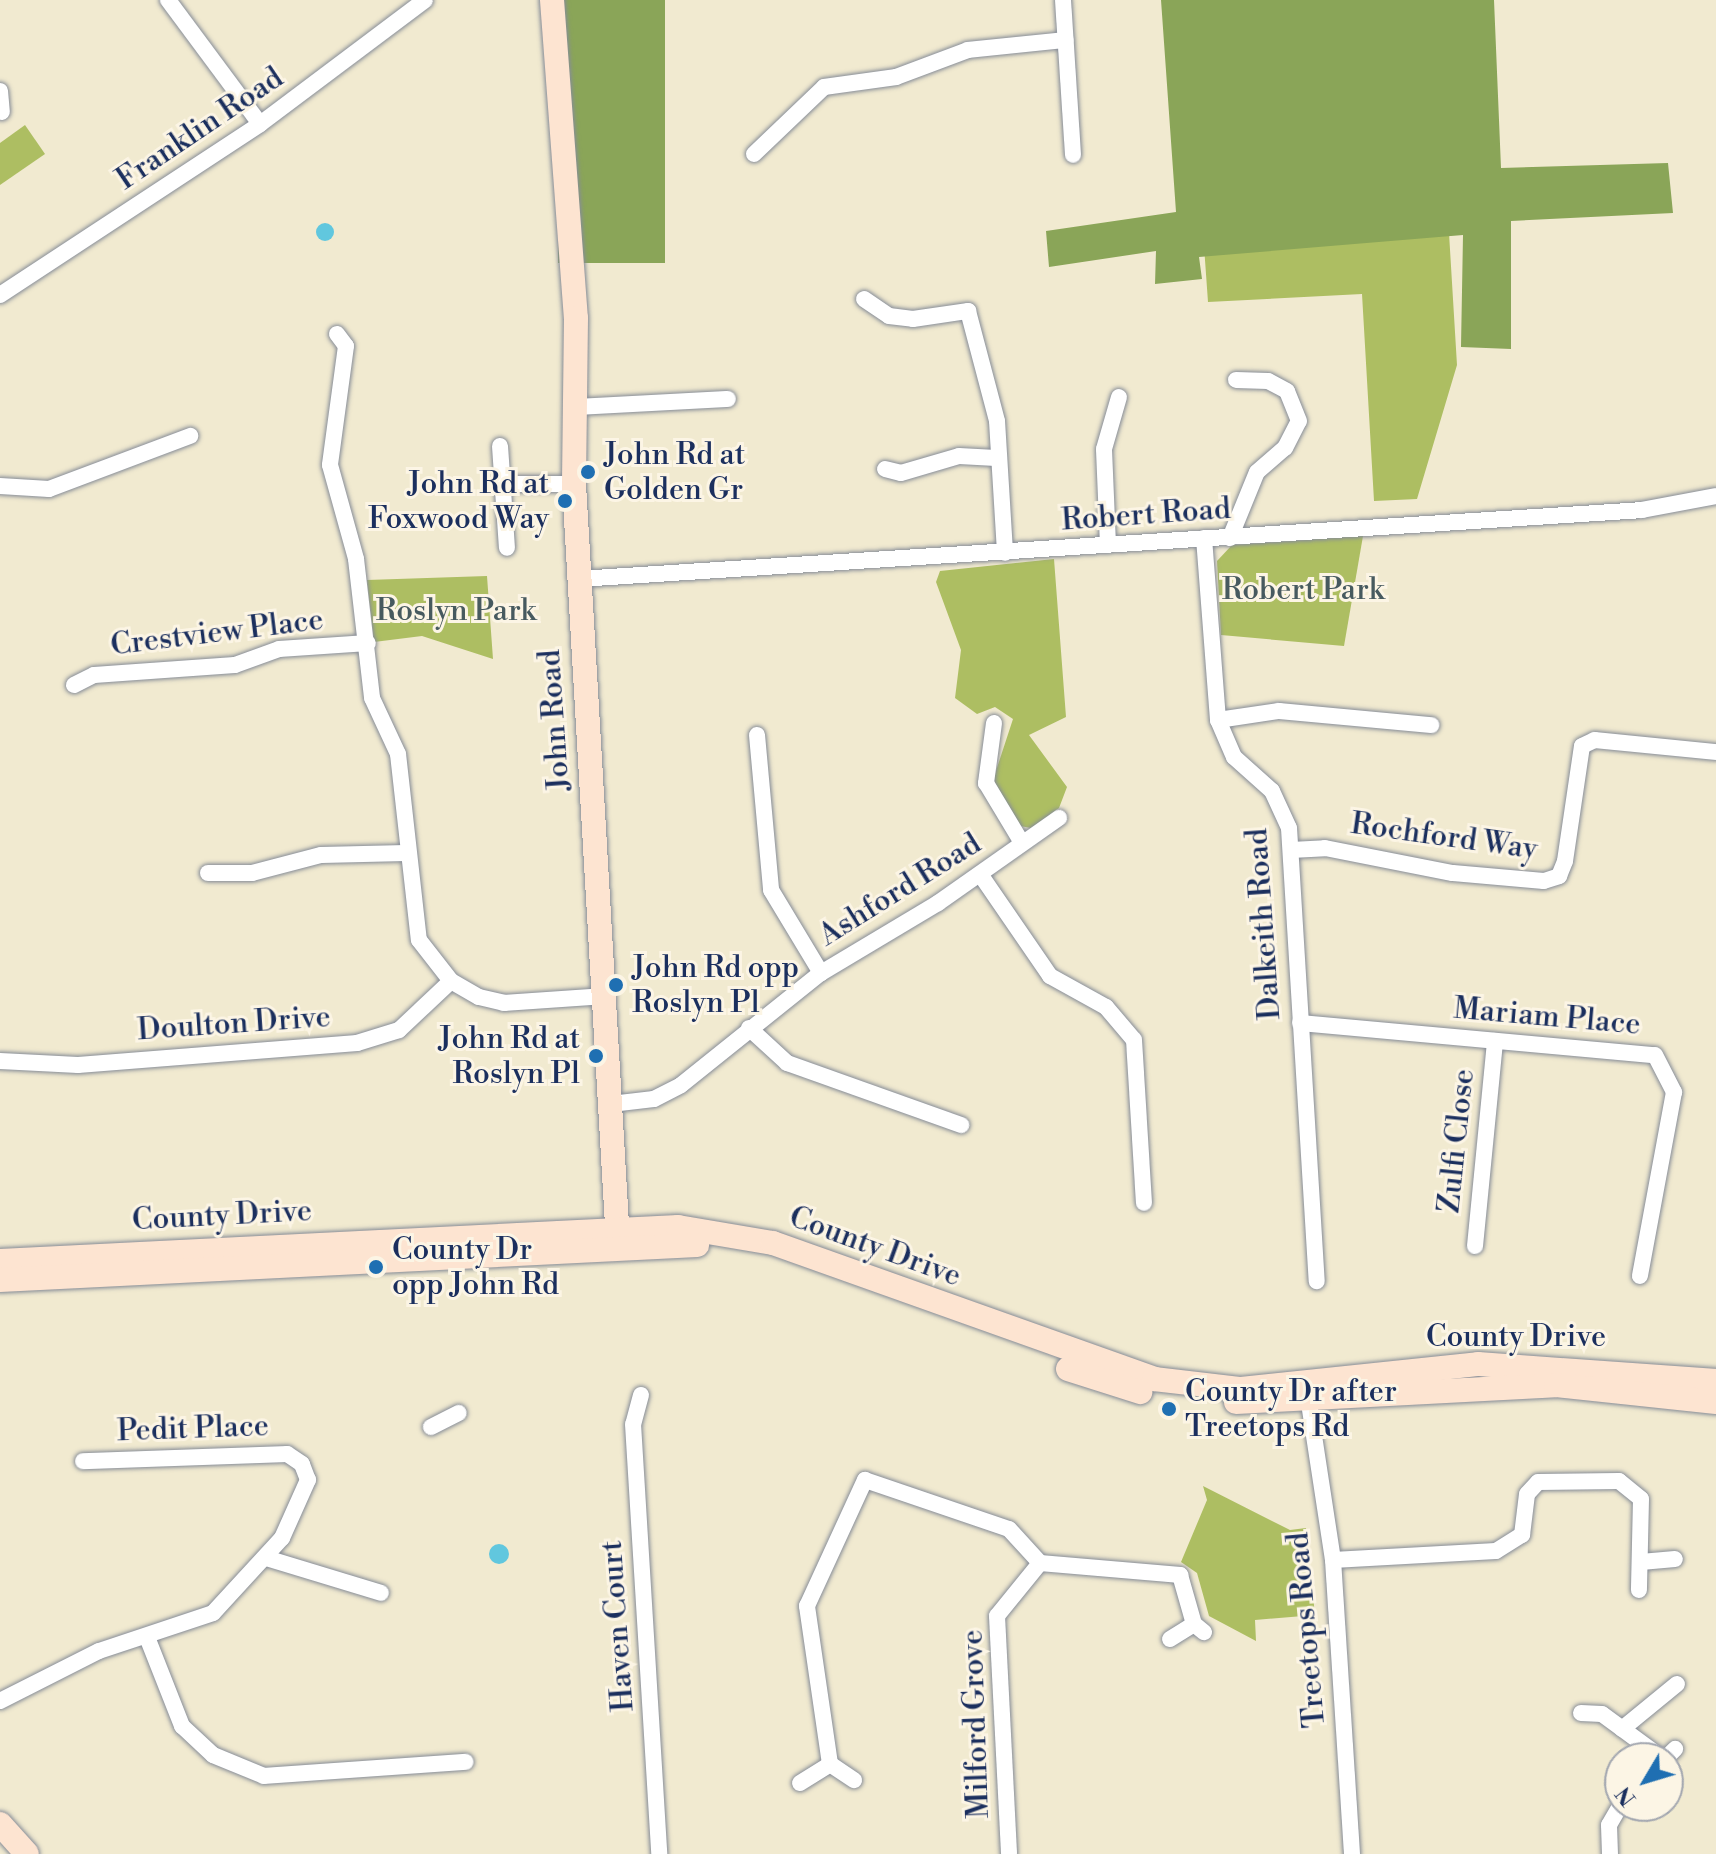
<!DOCTYPE html>
<style>
body{margin:0}
#map{position:relative;width:1716px;height:1854px;overflow:hidden;background:#f1ead0;font-family:"Libre Bodoni",serif}
div>[style]{position:absolute}
.green>*{inset:0;background:#adbe62}
.forest>*{inset:0;background:#8aa558;transform-origin:0 0}
.water>*{inset:0;background:#61c7de}
.round{border-radius:50%}
.roads{filter:drop-shadow(0 0 2px #868c97) drop-shadow(0 0 2px #868c97)}
.street>*{height:16px;margin:-8px;padding:0 8px;transform-origin:8px;border-radius:8px;background:#fff}
.secondary>*{height:24px;margin:-12px;padding:0 12px;transform-origin:12px;border-radius:12px;background:#fde4d1}
.dots>*{width:22px;height:22px;translate:-50% -50%;box-sizing:border-box;border:4px solid #fcf5e5;border-radius:50%}
span{translate:-50% -50%;white-space:nowrap;text-align:center;line-height:1.15;-webkit-text-stroke:6px #fcf5e5;paint-order:stroke}
.street-label{font-size:30px;color:#1b2f5e}
.poi-label{font-size:30px;color:#1b2f5e}
.left{translate:0 -50%;text-align:left}
.right{translate:-100% -50%;text-align:right}
.park-label{font-size:30px;color:#475a5f}
.north{position:absolute;left:1604px;top:1742px;width:80px;height:80px;box-sizing:border-box;background:#fcf5e5;border:2px solid #a2a6af;border-radius:50%;rotate:232deg;font-size:22px;font-weight:700;line-height:32px;text-align:center;color:#1b2f5e}
.north::after{content:'';display:block;margin:auto;width:28px;height:36px;background:#1f6fb2;clip-path:polygon(50% 0,100% 100%,50% 72%,0 100%)}
</style>
<div id="map">
<div class="green">
<i style="clip-path:polygon(25px 125px,45px 154px,0 185px,0 143px)"></i>
<i style="clip-path:polygon(1449px 233px,1457px 365px,1417px 499px,1374px 501px,1362px 294px,1208px 302px,1204px 246px)"></i>
<i style="clip-path:polygon(1363px 536px,1344px 646px,1221px 635px,1217px 561px,1232px 545px)"></i>
<i style="clip-path:polygon(1054px 559px,1066px 717px,1029px 735px,1067px 787px,1059px 808px,1031px 828px,1020px 826px,992px 783px,1013px 719px,995px 707px,977px 714px,955px 698px,961px 650px,936px 582px,940px 571px)"></i>
<i style="clip-path:polygon(487px 576px,493px 659px,422px 636px,374px 642px,367px 580px)"></i>
<i style="clip-path:polygon(1203px 1486px,1290px 1530px,1306px 1528px,1315px 1615px,1255px 1620px,1256px 1641px,1209px 1616px,1197px 1573px,1181px 1562px,1207px 1500px)"></i>
</div>
<div class="forest">
<i style="left:558px;top:0;width:107px;height:263px"></i>
<i style="clip-path:polygon(1161px 0,1494px 0,1501px 168px,1668px 163px,1673px 213px,1511px 221px,1511px 349px,1461px 347px,1463px 235px,1199px 257px,1202px 279px,1155px 284px,1156px 251px,1049px 267px,1046px 231px,1176px 212px)"></i>
</div>
<div class="water">
<i class="round" style="left:316px;top:223px;width:18px;height:18px"></i>
<i class="round" style="left:489px;top:1544px;width:20px;height:20px"></i>
</div>
<div class="roads">
<div class="street">
<i style="left:168px;top:0;width:154px;rotate:53.4deg"></i>
<i style="left:1063px;top:0;width:155px;rotate:86.3deg"></i>
<i style="left:0;top:91px;width:21px;rotate:85deg"></i>
<i style="left:754px;top:154px;width:97px;rotate:-43.7deg"></i>
<i style="left:824px;top:87px;width:73px;rotate:-7.9deg"></i>
<i style="left:896px;top:77px;width:77px;rotate:-20.6deg"></i>
<i style="left:968px;top:50px;width:98px;rotate:-5.9deg"></i>
<i style="left:0;top:295px;width:311px;rotate:-33.3deg"></i>
<i style="left:260px;top:124px;width:206px;rotate:-36.9deg"></i>
<i style="left:864px;top:299px;width:30px;rotate:34deg"></i>
<i style="left:889px;top:316px;width:24px;rotate:7deg"></i>
<i style="left:913px;top:319px;width:56px;rotate:-8.3deg"></i>
<i style="left:968px;top:311px;width:114px;rotate:75.2deg"></i>
<i style="left:997px;top:421px;width:132px;rotate:86.5deg"></i>
<i style="left:337px;top:334px;width:15px;rotate:53deg"></i>
<i style="left:346px;top:346px;width:120px;rotate:97.7deg"></i>
<i style="left:330px;top:465px;width:98px;rotate:74.5deg"></i>
<i style="left:356px;top:559px;width:140px;rotate:83.4deg"></i>
<i style="left:372px;top:698px;width:62px;rotate:65.1deg"></i>
<i style="left:398px;top:754px;width:187px;rotate:83.6deg"></i>
<i style="left:419px;top:940px;width:52px;rotate:52deg"></i>
<i style="left:451px;top:981px;width:32px;rotate:30deg"></i>
<i style="left:479px;top:997px;width:26px;rotate:13deg"></i>
<i style="left:504px;top:1003px;width:101px;rotate:-4deg"></i>
<i style="left:575px;top:407px;width:153px;rotate:-3deg"></i>
<i style="left:500px;top:446px;width:102px;rotate:86.1deg"></i>
<i style="left:885px;top:469px;width:16px;rotate:14deg"></i>
<i style="left:901px;top:473px;width:60px;rotate:-16.3deg"></i>
<i style="left:959px;top:456px;width:37px;rotate:3deg"></i>
<i style="left:502px;top:484px;width:72px"></i>
<i style="left:0;top:486px;width:49px;rotate:3.5deg"></i>
<i style="left:49px;top:489px;width:151px;rotate:-20.6deg"></i>
<i style="left:1204px;top:538px;width:183px;rotate:85.6deg"></i>
<i style="left:1218px;top:720px;width:40px;rotate:66.6deg"></i>
<i style="left:1234px;top:757px;width:51px;rotate:41.8deg"></i>
<i style="left:1272px;top:791px;width:41px;rotate:65.3deg"></i>
<i style="left:1289px;top:828px;width:454px;rotate:86.5deg"></i>
<i style="left:1230px;top:538px;width:71px;rotate:-67.8deg"></i>
<i style="left:1257px;top:472px;width:37px;rotate:-41deg"></i>
<i style="left:1285px;top:448px;width:30px;rotate:-63deg"></i>
<i style="left:1299px;top:421px;width:32px;rotate:-112deg"></i>
<i style="left:1287px;top:391px;width:21px;rotate:-152deg"></i>
<i style="left:1268px;top:381px;width:32px;rotate:-178deg"></i>
<i style="left:1108px;top:545px;width:96px;rotate:-92.4deg"></i>
<i style="left:1104px;top:449px;width:54px;rotate:-73.9deg"></i>
<i style="left:579px;top:579px;width:1065px;rotate:-3.71deg"></i>
<i style="left:1642px;top:510px;width:75px;rotate:-10.7deg"></i>
<i style="left:74px;top:685px;width:22px;rotate:-27deg"></i>
<i style="left:94px;top:675px;width:141px;rotate:-4.1deg"></i>
<i style="left:235px;top:665px;width:47px;rotate:-20deg"></i>
<i style="left:279px;top:649px;width:89px;rotate:-3.9deg"></i>
<i style="left:1218px;top:720px;width:62px;rotate:-8.4deg"></i>
<i style="left:1279px;top:711px;width:153px;rotate:5.3deg"></i>
<i style="left:994px;top:723px;width:61px;rotate:97.6deg"></i>
<i style="left:986px;top:783px;width:70px;rotate:59deg"></i>
<i style="left:757px;top:735px;width:156px;rotate:84.8deg"></i>
<i style="left:771px;top:890px;width:97px;rotate:58.9deg"></i>
<i style="left:1291px;top:850px;width:34px;rotate:-3deg"></i>
<i style="left:1325px;top:848px;width:130px;rotate:11.1deg"></i>
<i style="left:1453px;top:873px;width:91px;rotate:5deg"></i>
<i style="left:1544px;top:881px;width:16px;rotate:-18deg"></i>
<i style="left:1559px;top:876px;width:16px;rotate:-68deg"></i>
<i style="left:1565px;top:861px;width:116px;rotate:-81.6deg"></i>
<i style="left:1582px;top:746px;width:14px;rotate:-25deg"></i>
<i style="left:1595px;top:740px;width:122px;rotate:5.7deg"></i>
<i style="left:208px;top:873px;width:44px"></i>
<i style="left:252px;top:873px;width:71px;rotate:-14.6deg"></i>
<i style="left:321px;top:855px;width:85px;rotate:-1.3deg"></i>
<i style="left:980px;top:874px;width:124px;rotate:55.5deg"></i>
<i style="left:1050px;top:976px;width:64px;rotate:29deg"></i>
<i style="left:1106px;top:1007px;width:43px;rotate:49.7deg"></i>
<i style="left:1134px;top:1040px;width:163px;rotate:86.5deg"></i>
<i style="left:1300px;top:1023px;width:356px;rotate:5.2deg"></i>
<i style="left:1655px;top:1055px;width:42px;rotate:62.8deg"></i>
<i style="left:1674px;top:1092px;width:187px;rotate:100.5deg"></i>
<i style="left:749px;top:1028px;width:52px;rotate:42.6deg"></i>
<i style="left:787px;top:1063px;width:185px;rotate:19.6deg"></i>
<i style="left:0;top:1061px;width:78px;rotate:2.9deg"></i>
<i style="left:78px;top:1065px;width:280px;rotate:-4.5deg"></i>
<i style="left:357px;top:1043px;width:44px;rotate:-17.2deg"></i>
<i style="left:399px;top:1030px;width:71px;rotate:-43.3deg"></i>
<i style="left:611px;top:1104px;width:43px;rotate:-6.6deg"></i>
<i style="left:654px;top:1099px;width:30px;rotate:-27deg"></i>
<i style="left:681px;top:1085px;width:179px;rotate:-38.7deg"></i>
<i style="left:821px;top:973px;width:136px;rotate:-30.9deg"></i>
<i style="left:938px;top:903px;width:148px;rotate:-35.1deg"></i>
<i style="left:1475px;top:1246px;width:206px;rotate:-84.4deg"></i>
<i style="left:1300px;top:1394px;width:13px;rotate:45deg"></i>
<i style="left:1309px;top:1403px;width:159px;rotate:81.3deg"></i>
<i style="left:1333px;top:1560px;width:295px;rotate:86.3deg"></i>
<i style="left:641px;top:1395px;width:30px;rotate:105deg"></i>
<i style="left:633px;top:1424px;width:431px;rotate:86.5deg"></i>
<i style="left:431px;top:1427px;width:31px;rotate:-27deg"></i>
<i style="left:266px;top:1558px;width:120px;rotate:16.9deg"></i>
<i style="left:1333px;top:1560px;width:163px;rotate:-3.2deg"></i>
<i style="left:1496px;top:1551px;width:31px;rotate:-32deg"></i>
<i style="left:1522px;top:1535px;width:41px;rotate:-83deg"></i>
<i style="left:1527px;top:1494px;width:16px;rotate:-47deg"></i>
<i style="left:1538px;top:1482px;width:81px;rotate:-0.7deg"></i>
<i style="left:1619px;top:1481px;width:28px;rotate:39deg"></i>
<i style="left:1641px;top:1499px;width:91px;rotate:91.3deg"></i>
<i style="left:1641px;top:1562px;width:34px;rotate:-5deg"></i>
<i style="left:1040px;top:1563px;width:141px;rotate:4.9deg"></i>
<i style="left:1180px;top:1575px;width:51px;rotate:74.1deg"></i>
<i style="left:147px;top:1637px;width:96px;rotate:68.5deg"></i>
<i style="left:182px;top:1726px;width:42px;rotate:43.1deg"></i>
<i style="left:213px;top:1755px;width:55px;rotate:22.4deg"></i>
<i style="left:264px;top:1776px;width:202px;rotate:-4deg"></i>
<i style="left:1170px;top:1639px;width:28px;rotate:-32deg"></i>
<i style="left:1194px;top:1624px;width:13px;rotate:39deg"></i>
<i style="left:0;top:1701px;width:111px;rotate:-26.8deg"></i>
<i style="left:99px;top:1651px;width:120px;rotate:-18.4deg"></i>
<i style="left:213px;top:1613px;width:102px;rotate:-47.4deg"></i>
<i style="left:282px;top:1538px;width:64px;rotate:-65.9deg"></i>
<i style="left:308px;top:1480px;width:17px;rotate:-111deg"></i>
<i style="left:302px;top:1464px;width:18px;rotate:-146deg"></i>
<i style="left:287px;top:1454px;width:204px;rotate:178deg"></i>
<i style="left:1581px;top:1713px;width:21px;rotate:3deg"></i>
<i style="left:1602px;top:1714px;width:74px;rotate:36.3deg"></i>
<i style="left:1622px;top:1729px;width:71px;rotate:-39.3deg"></i>
<i style="left:1666px;top:1758px;width:13px;rotate:-45deg"></i>
<i style="left:830px;top:1764px;width:160px;rotate:-98.3deg"></i>
<i style="left:807px;top:1606px;width:139px;rotate:-65.3deg"></i>
<i style="left:865px;top:1480px;width:152px;rotate:18.8deg"></i>
<i style="left:1009px;top:1529px;width:46px;rotate:47.6deg"></i>
<i style="left:1040px;top:1563px;width:68px;rotate:129.1deg"></i>
<i style="left:997px;top:1616px;width:238px;rotate:87.1deg"></i>
<i style="left:800px;top:1783px;width:36px;rotate:-32deg"></i>
<i style="left:830px;top:1764px;width:29px;rotate:34deg"></i>
<i style="left:1610px;top:1854px;width:29px;rotate:-92deg"></i>
<i style="left:1609px;top:1825px;width:22px;rotate:-60deg"></i>
</div>
<div class="secondary">
<i style="left:552px;top:0;width:319px;rotate:85.7deg"></i>
<i style="left:576px;top:318px;width:166px;rotate:90.7deg"></i>
<i style="left:574px;top:484px;width:760px;rotate:86.68deg"></i>
<i style="left:0;top:1261px;width:679px;rotate:-2.87deg"></i>
<i style="left:678px;top:1227px;width:96px;rotate:9.6deg"></i>
<i style="left:773px;top:1243px;width:405px;rotate:19.6deg"></i>
<i style="left:1154px;top:1379px;width:88px;rotate:6.6deg"></i>
<i style="left:1241px;top:1389px;width:238px;rotate:-6deg"></i>
<i style="left:1478px;top:1364px;width:239px;rotate:4.1deg"></i>
<i style="left:0;top:1280px;width:698px;rotate:-2.87deg"></i>
<i style="left:1068px;top:1369px;width:76px;rotate:17.7deg"></i>
<i style="left:1236px;top:1402px;width:320px;rotate:-3deg"></i>
<i style="left:1556px;top:1385px;width:161px;rotate:6.1deg"></i>
<i style="left:0;top:1824px;width:40px;rotate:48deg"></i>
</div>
</div>
<div class="dots">
<i style="left:588px;top:472px;background:#1f6fb2"></i>
<i style="left:565px;top:501px;background:#1f6fb2"></i>
<i style="left:616px;top:985px;background:#1f6fb2"></i>
<i style="left:596px;top:1056px;background:#1f6fb2"></i>
<i style="left:376px;top:1267px;background:#1f6fb2"></i>
<i style="left:1169px;top:1409px;background:#1f6fb2"></i>
</div>
<div class="street-label">
<span style="left:200px;top:129px;rotate:-34deg">Franklin Road</span>
<span style="left:1146px;top:515px;rotate:-4deg">Robert Road</span>
<span style="left:217px;top:633px;rotate:-7deg">Crestview Place</span>
<span style="left:555px;top:720px;rotate:-94deg">John Road</span>
<span style="left:1444px;top:837px;rotate:8deg">Rochford Way</span>
<span style="left:900px;top:890px;rotate:-32deg">Ashford Road</span>
<span style="left:1264px;top:924px;rotate:-94deg">Dalkeith Road</span>
<span style="left:1547px;top:1017px;rotate:5deg">Mariam Place</span>
<span style="left:234px;top:1024px;rotate:-4deg">Doulton Drive</span>
<span style="left:1457px;top:1141px;rotate:-84deg">Zulfi Close</span>
<span style="left:222px;top:1216px;rotate:-3deg">County Drive</span>
<span style="left:875px;top:1247px;rotate:20deg">County Drive</span>
<span style="left:1516px;top:1337px">County Drive</span>
<span style="left:193px;top:1429px;rotate:-2deg">Pedit Place</span>
<span style="left:618px;top:1626px;rotate:-94deg">Haven Court</span>
<span style="left:1307px;top:1630px;rotate:-95deg">Treetops Road</span>
<span style="left:976px;top:1724px;rotate:-92deg">Milford Grove</span>
</div>
<div class="poi-label">
<span class="left" style="left:604px;top:472px">John Rd at<br>Golden Gr</span>
<span class="right" style="left:549px;top:501px">John Rd at<br>Foxwood Way</span>
<span class="left" style="left:632px;top:985px">John Rd opp<br>Roslyn Pl</span>
<span class="right" style="left:580px;top:1056px">John Rd at<br>Roslyn Pl</span>
<span class="left" style="left:392px;top:1267px">County Dr<br>opp John Rd</span>
<span class="left" style="left:1185px;top:1409px">County Dr after<br>Treetops Rd</span>
</div>
<div class="park-label">
<span style="left:1303px;top:590px">Robert Park</span>
<span style="left:456px;top:611px">Roslyn Park</span>
</div>
<div class="north">N</div>
</div>
